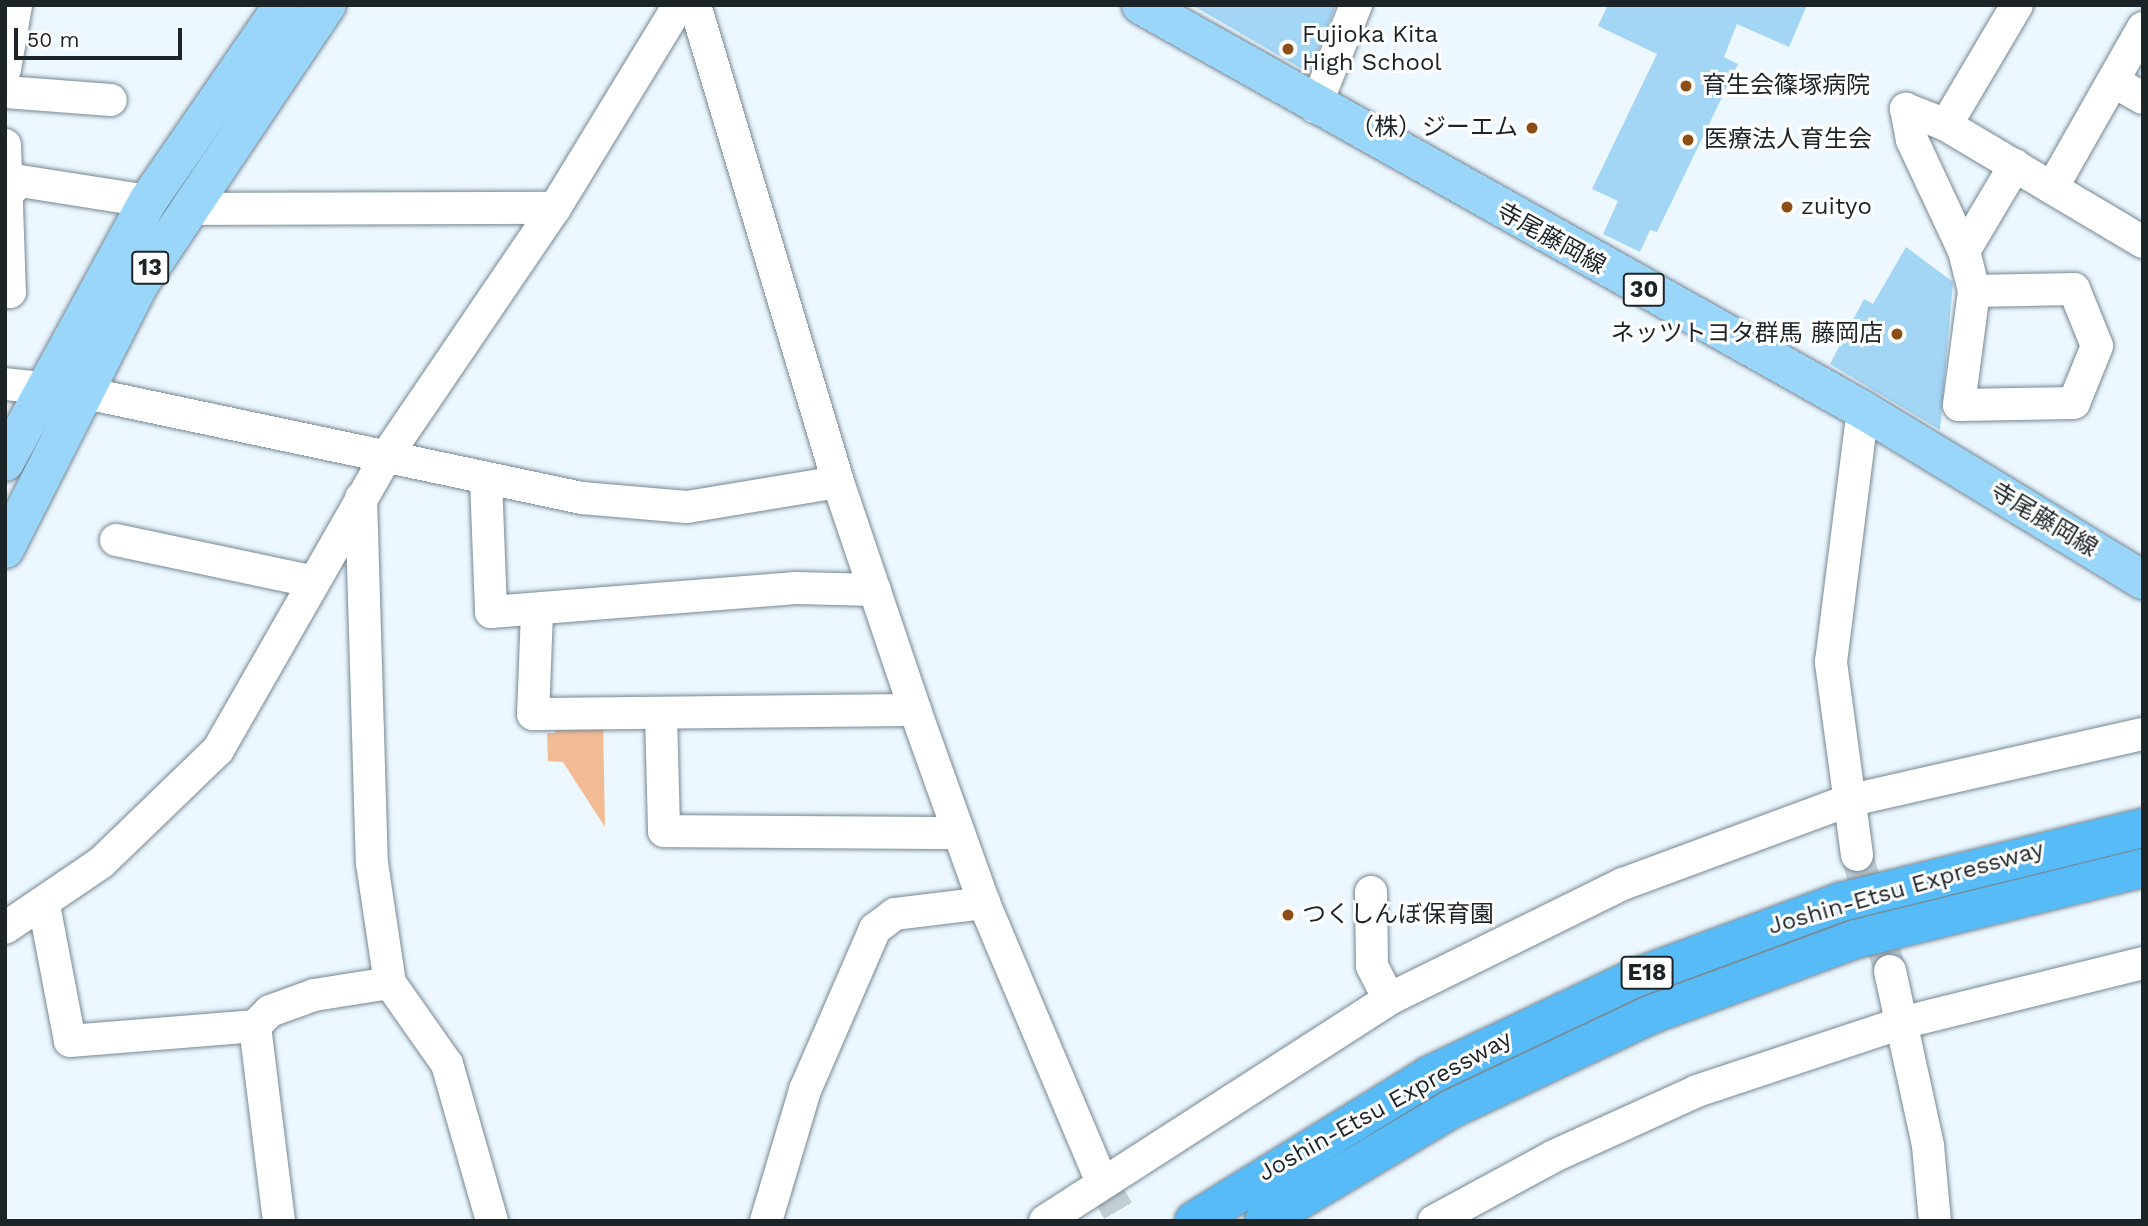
<!DOCTYPE html>
<meta charset="utf-8">
<style>
body{margin:0}
#map{position:relative;width:2148px;height:1226px;overflow:hidden;background:#ecf7ff;font-family:"Work Sans","Noto Sans JP",sans-serif}
div>[style]{position:absolute}
.green>*{inset:0;background:#f3bb93}
.building>*{inset:0;background:#a3d5f5}
.minor-tunnel>*{height:32px;margin-top:-16px;transform-origin:0;background:repeating-linear-gradient(90deg,#c3cdd4 0 32px,transparent 0 48px)}
.roads{filter:drop-shadow(0 0 2px #768792) drop-shadow(0 0 2px #768792)}
.minor>*{height:32px;margin:-16px;padding:0 16px;transform-origin:16px;border-radius:16px;background:#fff}
.major>*{height:38px;margin:-19px;padding:0 19px;transform-origin:19px;border-radius:19px;background:#9ad6fa}
.highway>*{height:38px;margin:-19px;padding:0 19px;transform-origin:19px;border-radius:19px;background:#56bbf7}
.dots>*{width:19px;height:19px;translate:-50% -50%;box-sizing:border-box;border:4px solid #fff;border-radius:50%}
span{translate:-50% -50%;white-space:nowrap;text-align:center;line-height:1.15;-webkit-text-stroke:6px #fff;paint-order:stroke}
.shield-label span{padding:2px 5px;background:#fff;border:2px solid;border-radius:5px;-webkit-text-stroke-width:0}
.shield-label{font-size:23px;color:#1d2428;font-weight:700}
.poi-label{font-size:24px;color:#1d2428}
.left{translate:0 -50%;text-align:left}
.right{translate:-100% -50%;text-align:right}
.street-label{font-size:24px;color:#1d2428}
.frame{position:absolute;inset:0;border:7px solid #1d2428;pointer-events:none}
.scale{position:absolute;left:14px;top:28px;width:168px;height:32px;box-sizing:border-box;border:4px solid #1d2428;border-top:0;padding-left:9px;font-size:21px;line-height:24px;white-space:nowrap;color:#1d2428;-webkit-text-stroke:5px #fff;paint-order:stroke}
</style>
<div id="map">
<div class="green">
<i style="clip-path:polygon(555px 722px,603px 722px,605px 827px,563px 762px,548px 761px,547px 733px,555px 733px)"></i>
</div>
<div class="building">
<i style="clip-path:polygon(1192px 5px,1336px 5px,1309px 73px)"></i>
<i style="clip-path:polygon(1608px 5px,1807px 5px,1789px 47px,1737px 24px,1724px 57px,1738px 64px,1657px 232px,1650px 230px,1640px 252px,1603px 234px,1618px 201px,1592px 189px,1657px 54px,1598px 26px)"></i>
<i style="clip-path:polygon(1906px 247px,1953px 282px,1940px 430px,1830px 364px,1864px 299px,1873px 304px)"></i>
</div>
<div class="minor-tunnel">
<i style="left:1857px;top:855px;width:121px;rotate:74.1deg"></i>
<i style="left:1102px;top:1183px;width:44px;rotate:59.9deg"></i>
</div>
<div class="roads">
<div class="minor">
<i style="left:695px;top:5px;width:498px;rotate:73.3deg"></i>
<i style="left:838px;top:482px;width:241px;rotate:71.3deg"></i>
<i style="left:915px;top:710px;width:205px;rotate:70.3deg"></i>
<i style="left:984px;top:903px;width:304px;rotate:67.1deg"></i>
<i style="left:5px;top:69px;width:65px;rotate:-80.2deg"></i>
<i style="left:2113px;top:81px;width:34px;rotate:30deg"></i>
<i style="left:5px;top:92px;width:106px;rotate:4.3deg"></i>
<i style="left:1315px;top:107px;width:110px;rotate:-68.1deg"></i>
<i style="left:1946px;top:125px;width:139px;rotate:-59.4deg"></i>
<i style="left:5px;top:145px;width:147px;rotate:88.1deg"></i>
<i style="left:10px;top:292px;width:5px;rotate:180deg"></i>
<i style="left:2052px;top:188px;width:184px;rotate:-60.4deg"></i>
<i style="left:5px;top:196px;width:21px;rotate:-45deg"></i>
<i style="left:20px;top:181px;width:130px;rotate:8.9deg"></i>
<i style="left:187px;top:209px;width:368px;rotate:-0.2deg"></i>
<i style="left:1964px;top:251px;width:100px;rotate:-59.3deg"></i>
<i style="left:1974px;top:291px;width:100px;rotate:-1.1deg"></i>
<i style="left:2074px;top:289px;width:61px;rotate:68deg"></i>
<i style="left:2097px;top:346px;width:61px;rotate:112deg"></i>
<i style="left:2074px;top:403px;width:115px;rotate:179deg"></i>
<i style="left:1959px;top:405px;width:115px;rotate:-82.5deg"></i>
<i style="left:1974px;top:291px;width:41px;rotate:-104deg"></i>
<i style="left:1964px;top:251px;width:123px;rotate:-115.1deg"></i>
<i style="left:1912px;top:140px;width:32px;rotate:-101deg"></i>
<i style="left:1906px;top:109px;width:43px;rotate:21.8deg"></i>
<i style="left:1946px;top:125px;width:229px;rotate:30.7deg"></i>
<i style="left:5px;top:384px;width:76px;rotate:6deg"></i>
<i style="left:81px;top:392px;width:512px;rotate:11.95deg"></i>
<i style="left:582px;top:498px;width:105px;rotate:4.9deg"></i>
<i style="left:687px;top:507px;width:153px;rotate:-9.4deg"></i>
<i style="left:486px;top:480px;width:132px;rotate:87.8deg"></i>
<i style="left:491px;top:612px;width:306px;rotate:-4.5deg"></i>
<i style="left:796px;top:588px;width:79px;rotate:1.5deg"></i>
<i style="left:361px;top:498px;width:365px;rotate:88.3deg"></i>
<i style="left:372px;top:863px;width:121px;rotate:81.5deg"></i>
<i style="left:390px;top:983px;width:99px;rotate:54.9deg"></i>
<i style="left:447px;top:1064px;width:163px;rotate:74deg"></i>
<i style="left:116px;top:540px;width:199px;rotate:11.9deg"></i>
<i style="left:537px;top:612px;width:102px;rotate:92.2deg"></i>
<i style="left:533px;top:714px;width:382px;rotate:-0.6deg"></i>
<i style="left:661px;top:714px;width:117px;rotate:88.5deg"></i>
<i style="left:664px;top:831px;width:295px;rotate:0.4deg"></i>
<i style="left:1857px;top:855px;width:195px;rotate:-97.7deg"></i>
<i style="left:1831px;top:662px;width:254px;rotate:-82.8deg"></i>
<i style="left:1371px;top:892px;width:74px;rotate:89.2deg"></i>
<i style="left:1372px;top:966px;width:37px;rotate:63deg"></i>
<i style="left:44px;top:905px;width:138px;rotate:79.2deg"></i>
<i style="left:70px;top:1041px;width:186px;rotate:-4.6deg"></i>
<i style="left:255px;top:1026px;width:196px;rotate:83deg"></i>
<i style="left:5px;top:928px;width:117px;rotate:-34.2deg"></i>
<i style="left:102px;top:862px;width:161px;rotate:-44deg"></i>
<i style="left:218px;top:750px;width:336px;rotate:-60.2deg"></i>
<i style="left:385px;top:458px;width:302px;rotate:-55.8deg"></i>
<i style="left:555px;top:208px;width:238px;rotate:-58.6deg"></i>
<i style="left:1890px;top:971px;width:179px;rotate:77.7deg"></i>
<i style="left:1928px;top:1146px;width:75px;rotate:84.7deg"></i>
<i style="left:255px;top:1026px;width:21px;rotate:-45deg"></i>
<i style="left:270px;top:1011px;width:47px;rotate:-20deg"></i>
<i style="left:314px;top:995px;width:77px;rotate:-9deg"></i>
<i style="left:766px;top:1221px;width:137px;rotate:-73.4deg"></i>
<i style="left:805px;top:1090px;width:176px;rotate:-66.5deg"></i>
<i style="left:875px;top:929px;width:25px;rotate:-37deg"></i>
<i style="left:895px;top:914px;width:90px;rotate:-7deg"></i>
<i style="left:1045px;top:1221px;width:409px;rotate:-32.8deg"></i>
<i style="left:1389px;top:999px;width:261px;rotate:-26.2deg"></i>
<i style="left:1623px;top:884px;width:239px;rotate:-20.3deg"></i>
<i style="left:1847px;top:801px;width:303px;rotate:-12.8deg"></i>
<i style="left:1434px;top:1221px;width:136px;rotate:-28.4deg"></i>
<i style="left:1554px;top:1156px;width:157px;rotate:-24.4deg"></i>
<i style="left:1697px;top:1091px;width:215px;rotate:-18.4deg"></i>
<i style="left:1901px;top:1023px;width:249px;rotate:-13.9deg"></i>
</div>
<div class="major">
<i style="left:1141px;top:5px;width:828px;rotate:29.29deg"></i>
<i style="left:1863px;top:410px;width:328px;rotate:31.3deg"></i>
<i style="left:5px;top:462px;width:298px;rotate:-61.3deg"></i>
<i style="left:148px;top:201px;width:238px;rotate:-55.4deg"></i>
<i style="left:5px;top:549px;width:298px;rotate:-63.1deg"></i>
<i style="left:140px;top:283px;width:335px;rotate:-56.1deg"></i>
</div>
<div class="highway">
<i style="left:1194px;top:1221px;width:278px;rotate:-31.7deg"></i>
<i style="left:1430px;top:1075px;width:227px;rotate:-25.3deg"></i>
<i style="left:1635px;top:978px;width:220px;rotate:-20.3deg"></i>
<i style="left:1841px;top:902px;width:311px;rotate:-13.8deg"></i>
<i style="left:1264px;top:1221px;width:218px;rotate:-30.9deg"></i>
<i style="left:1451px;top:1109px;width:222px;rotate:-25.3deg"></i>
<i style="left:1652px;top:1014px;width:217px;rotate:-20.2deg"></i>
<i style="left:1856px;top:939px;width:296px;rotate:-13.9deg"></i>
</div>
</div>
<div class="dots">
<i style="left:1288px;top:49px;background:#8d4e15"></i>
<i style="left:1686px;top:86px;background:#8d4e15"></i>
<i style="left:1532px;top:128px;background:#8d4e15"></i>
<i style="left:1688px;top:140px;background:#8d4e15"></i>
<i style="left:1787px;top:207px;background:#8d4e15"></i>
<i style="left:1897px;top:334px;background:#8d4e15"></i>
<i style="left:1288px;top:915px;background:#8d4e15"></i>
</div>
<div class="shield-label">
<span style="left:150px;top:268px">13</span>
<span style="left:1644px;top:290px">30</span>
<span style="left:1647px;top:973px">E18</span>
</div>
<div class="poi-label">
<span class="left" style="left:1302px;top:49px">Fujioka Kita<br>High School</span>
<span class="left" style="left:1702px;top:86px">育生会篠塚病院</span>
<span class="right" style="left:1518px;top:128px">（株）ジーエム</span>
<span class="left" style="left:1704px;top:140px">医療法人育生会</span>
<span class="left" style="left:1801px;top:207px">zuityo</span>
<span class="right" style="left:1883px;top:334px">ネッツトヨタ群馬 藤岡店</span>
<span class="left" style="left:1302px;top:915px">つくしんぼ保育園</span>
</div>
<div class="street-label">
<span style="left:1551px;top:239px;rotate:29deg">寺尾藤岡線</span>
<span style="left:2044px;top:520px;rotate:31deg">寺尾藤岡線</span>
<span style="left:1906px;top:888px;rotate:-16deg">Joshin-Etsu Expressway</span>
<span style="left:1385px;top:1106px;rotate:-29deg">Joshin-Etsu Expressway</span>
</div>
<div class="frame"></div>
<div class="scale">50 m</div>
</div>
